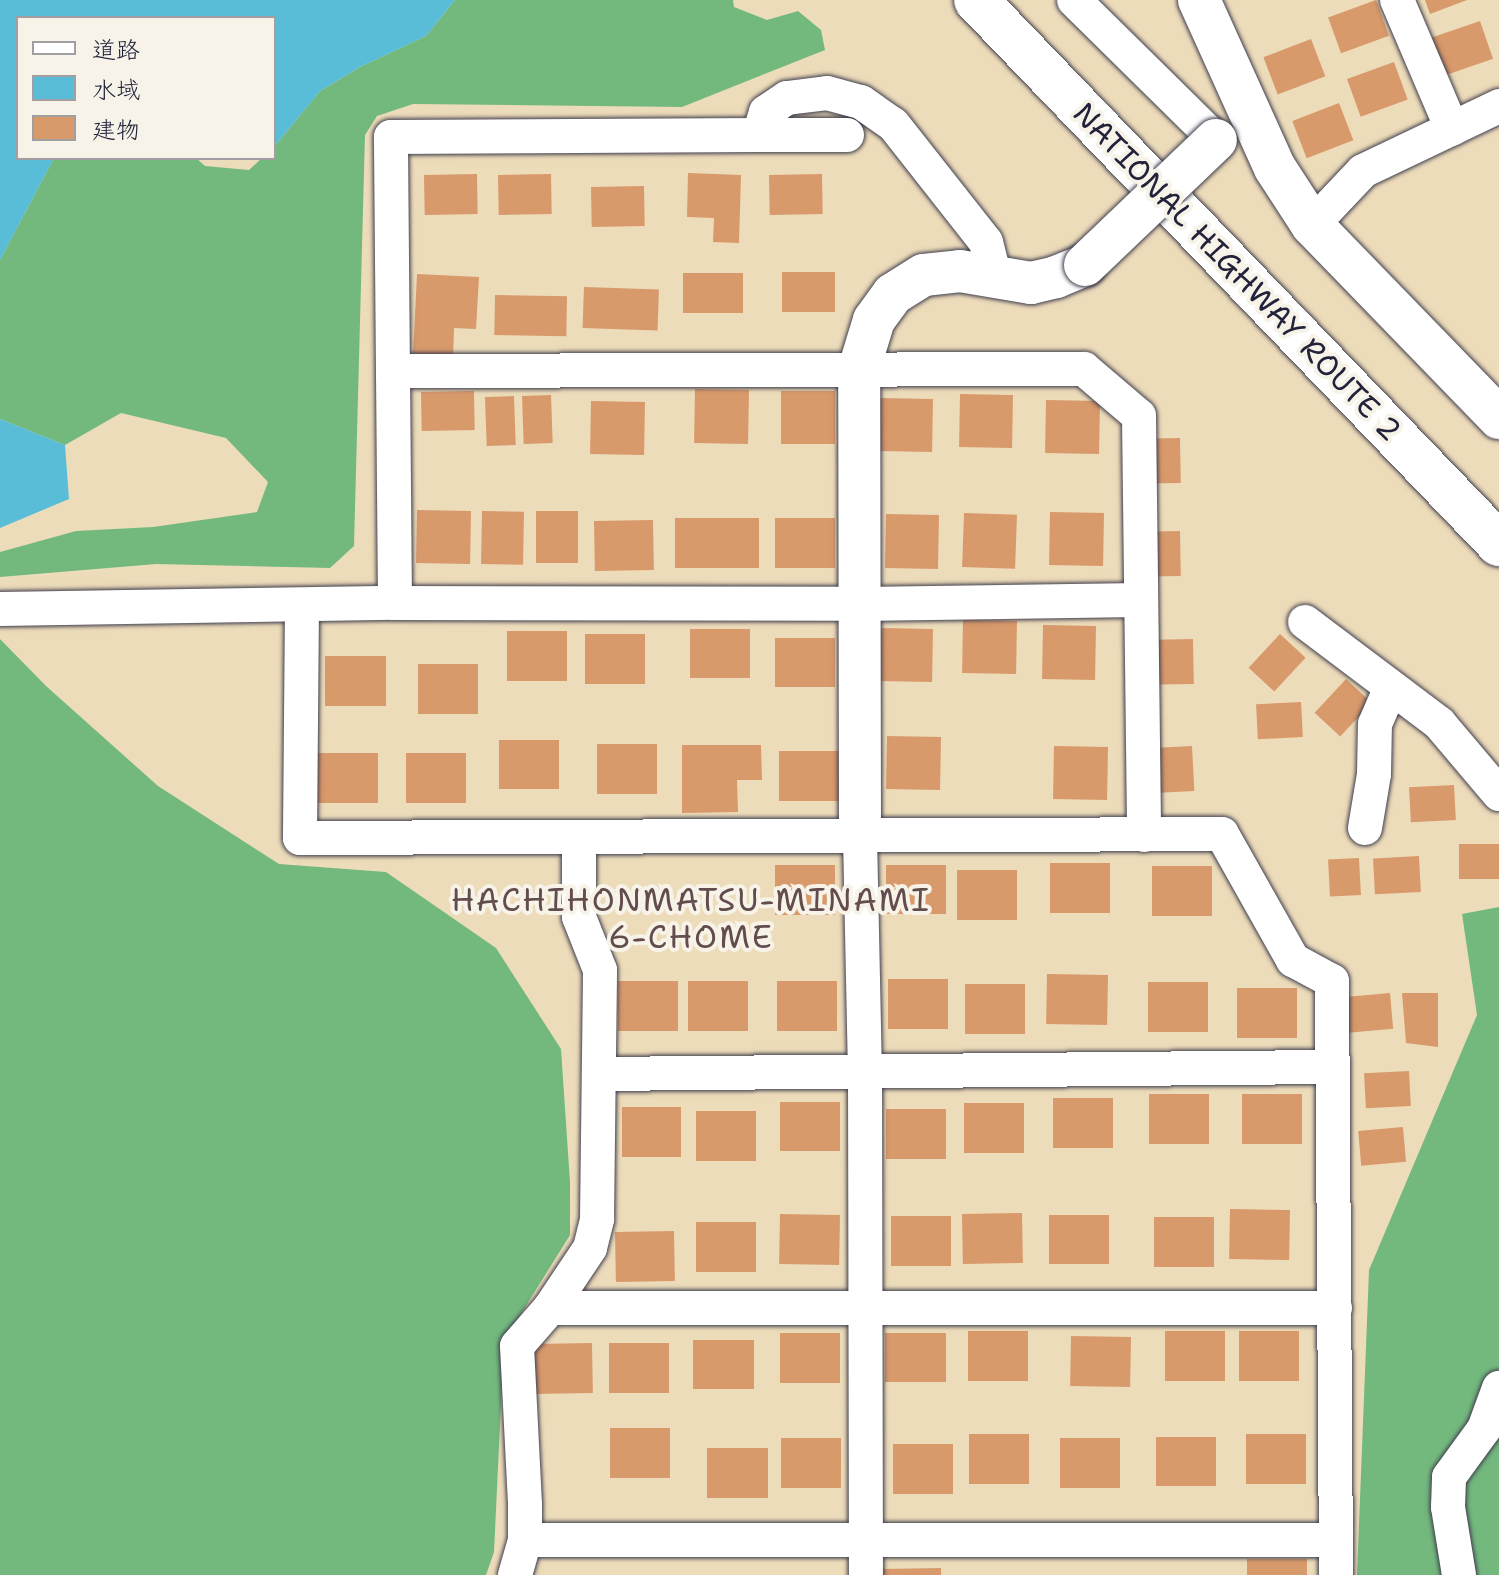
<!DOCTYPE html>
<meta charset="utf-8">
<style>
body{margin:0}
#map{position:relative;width:1499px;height:1575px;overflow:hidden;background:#eddcba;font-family:"Shantell Sans","Klee One",sans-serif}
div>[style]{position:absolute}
.forest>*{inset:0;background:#73b97e}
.water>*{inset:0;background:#59bdd7}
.building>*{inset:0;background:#d8996b;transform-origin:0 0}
.roads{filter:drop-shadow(0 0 2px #403e4e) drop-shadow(0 0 2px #403e4e)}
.minor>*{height:34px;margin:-17px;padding:0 17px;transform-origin:17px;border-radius:17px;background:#fff}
.tertiary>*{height:42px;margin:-21px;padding:0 21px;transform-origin:21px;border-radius:21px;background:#fff}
.trunk>*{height:44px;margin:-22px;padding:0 22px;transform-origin:22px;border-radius:22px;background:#fff}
.bridges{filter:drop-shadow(0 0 2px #403e4e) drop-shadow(0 0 2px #403e4e)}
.tertiary-bridge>*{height:42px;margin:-21px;padding:0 21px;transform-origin:21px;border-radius:21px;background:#fff}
span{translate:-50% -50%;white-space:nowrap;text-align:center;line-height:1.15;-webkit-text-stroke:8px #f7f3e8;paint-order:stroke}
.street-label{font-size:30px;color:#22223b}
.neighbourhood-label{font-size:32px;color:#624c4c;letter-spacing:2px}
.legend{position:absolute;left:16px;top:16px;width:260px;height:144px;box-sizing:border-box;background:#f7f3e8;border:2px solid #a29fa3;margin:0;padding:10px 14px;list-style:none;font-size:24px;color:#22223b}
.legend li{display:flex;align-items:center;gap:16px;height:40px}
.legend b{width:40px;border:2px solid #a29fa3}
</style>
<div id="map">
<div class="forest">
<i style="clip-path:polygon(455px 0,733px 0,734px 7px,767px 20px,798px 11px,821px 30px,825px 50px,682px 107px,413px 104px,377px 116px,365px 135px,354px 546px,330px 568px,156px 564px,0 577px,0 552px,76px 531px,153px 527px,257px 512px,268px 482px,226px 438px,121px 413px,65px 445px,0 419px,0 260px,54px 158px,196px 158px,205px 166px,249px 170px,262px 158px,274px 158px,274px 147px,320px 91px,360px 67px,426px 36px)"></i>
<i style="clip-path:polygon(0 639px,46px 686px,158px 786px,279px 864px,386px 872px,496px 948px,561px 1049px,570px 1182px,570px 1235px,504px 1341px,494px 1552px,486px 1575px,0 1575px)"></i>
<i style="clip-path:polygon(1499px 907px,1499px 1575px,1357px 1575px,1369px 1270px,1477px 1015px,1462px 914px)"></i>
</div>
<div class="water">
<i style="clip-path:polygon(0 0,455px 0,426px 36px,360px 67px,320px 91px,274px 147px,274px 18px,18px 18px,18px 158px,54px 158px,0 260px)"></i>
<i style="clip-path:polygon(0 419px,65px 445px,69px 499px,0 528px)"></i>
</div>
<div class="building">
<i style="left:1376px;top:0;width:38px;height:51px;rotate:70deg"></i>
<i style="clip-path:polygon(1425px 0,1467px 0,1430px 14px)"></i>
<i style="left:1480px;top:21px;width:40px;height:51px;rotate:71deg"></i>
<i style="left:1311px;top:39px;width:40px;height:51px;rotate:69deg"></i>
<i style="left:1394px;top:62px;width:40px;height:50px;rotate:70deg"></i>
<i style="left:1339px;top:103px;width:40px;height:50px;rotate:69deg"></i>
<i style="clip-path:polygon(688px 173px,741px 175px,739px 243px,713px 242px,714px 218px,687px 217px)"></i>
<i style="left:477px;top:174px;width:40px;height:53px;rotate:89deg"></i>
<i style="left:551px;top:174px;width:40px;height:53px;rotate:89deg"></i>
<i style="left:822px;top:174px;width:40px;height:53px;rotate:89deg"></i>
<i style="left:644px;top:186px;width:40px;height:53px;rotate:89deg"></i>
<i style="left:835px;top:272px;width:40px;height:53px;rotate:90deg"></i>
<i style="left:683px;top:273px;width:60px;height:40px"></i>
<i style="clip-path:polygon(417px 274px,479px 277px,476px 329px,454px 328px,453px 358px,413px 356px)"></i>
<i style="left:584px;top:287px;width:75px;height:41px;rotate:2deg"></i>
<i style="left:495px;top:295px;width:72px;height:40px;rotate:1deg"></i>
<i style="left:695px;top:389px;width:54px;height:54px;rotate:1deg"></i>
<i style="left:474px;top:391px;width:39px;height:53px;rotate:89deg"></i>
<i style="left:781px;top:391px;width:54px;height:53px"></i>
<i style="left:960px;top:394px;width:53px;height:53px;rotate:1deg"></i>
<i style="left:551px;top:395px;width:48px;height:29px;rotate:88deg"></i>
<i style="left:514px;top:396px;width:49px;height:29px;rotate:88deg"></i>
<i style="left:880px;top:398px;width:53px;height:53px;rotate:1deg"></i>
<i style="left:1046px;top:400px;width:54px;height:53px;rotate:1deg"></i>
<i style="left:591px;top:401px;width:54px;height:53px;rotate:1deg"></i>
<i style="left:1180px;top:438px;width:45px;height:36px;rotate:89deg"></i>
<i style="left:417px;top:510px;width:54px;height:53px;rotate:1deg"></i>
<i style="left:482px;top:511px;width:42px;height:53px;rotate:1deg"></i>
<i style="left:536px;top:511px;width:42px;height:52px"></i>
<i style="left:1050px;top:512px;width:54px;height:53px;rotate:1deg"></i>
<i style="left:964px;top:513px;width:53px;height:54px;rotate:2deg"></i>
<i style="left:886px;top:514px;width:53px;height:54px;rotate:1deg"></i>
<i style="left:675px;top:518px;width:84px;height:50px"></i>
<i style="left:835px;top:518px;width:50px;height:60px;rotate:90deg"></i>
<i style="left:653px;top:520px;width:50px;height:59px;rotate:89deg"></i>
<i style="left:1180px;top:531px;width:45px;height:36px;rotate:89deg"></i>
<i style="left:963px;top:620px;width:54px;height:53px;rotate:1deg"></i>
<i style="left:1043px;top:625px;width:53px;height:54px;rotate:1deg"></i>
<i style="left:880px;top:628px;width:53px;height:53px;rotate:1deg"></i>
<i style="left:690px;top:629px;width:60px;height:49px"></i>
<i style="left:507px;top:631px;width:60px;height:50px"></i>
<i style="left:645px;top:634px;width:50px;height:60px;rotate:90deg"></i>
<i style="left:1280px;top:634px;width:35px;height:46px;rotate:43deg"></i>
<i style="left:775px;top:638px;width:60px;height:49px"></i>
<i style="left:1193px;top:639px;width:45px;height:36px;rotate:89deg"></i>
<i style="left:325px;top:656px;width:61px;height:50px"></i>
<i style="left:418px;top:664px;width:60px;height:50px"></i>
<i style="left:1346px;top:679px;width:35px;height:46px;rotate:43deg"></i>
<i style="left:1301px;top:702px;width:35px;height:45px;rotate:87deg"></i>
<i style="left:887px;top:736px;width:54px;height:53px;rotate:1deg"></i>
<i style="left:499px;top:740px;width:60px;height:49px"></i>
<i style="left:597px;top:744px;width:60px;height:50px"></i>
<i style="clip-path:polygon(682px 745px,761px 745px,762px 780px,737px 780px,738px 812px,682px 813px)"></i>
<i style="left:1054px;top:746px;width:54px;height:53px;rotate:1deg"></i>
<i style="left:1192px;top:746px;width:45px;height:35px;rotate:87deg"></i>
<i style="left:779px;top:751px;width:61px;height:50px"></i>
<i style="left:318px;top:753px;width:60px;height:50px"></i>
<i style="left:406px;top:753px;width:60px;height:50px"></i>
<i style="left:1454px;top:785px;width:35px;height:45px;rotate:87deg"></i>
<i style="left:1499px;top:844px;width:35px;height:40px;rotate:90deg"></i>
<i style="left:1419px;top:856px;width:36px;height:46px;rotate:87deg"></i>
<i style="left:1359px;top:858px;width:37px;height:31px;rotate:87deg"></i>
<i style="left:1050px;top:863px;width:60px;height:50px"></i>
<i style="left:775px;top:865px;width:60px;height:50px"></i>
<i style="left:886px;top:865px;width:60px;height:49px"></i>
<i style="left:1152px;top:866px;width:60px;height:50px"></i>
<i style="left:957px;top:870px;width:60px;height:50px"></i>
<i style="left:1047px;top:974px;width:61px;height:50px;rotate:1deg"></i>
<i style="left:888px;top:979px;width:60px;height:50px"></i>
<i style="left:618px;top:981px;width:60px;height:50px"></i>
<i style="left:688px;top:981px;width:60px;height:50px"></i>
<i style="left:777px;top:981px;width:60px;height:50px"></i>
<i style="left:1148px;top:982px;width:60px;height:50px"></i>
<i style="left:965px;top:984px;width:60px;height:50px"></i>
<i style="left:1237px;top:988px;width:60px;height:50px"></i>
<i style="left:1390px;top:993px;width:36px;height:45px;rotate:85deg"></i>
<i style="clip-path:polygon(1402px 993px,1438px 993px,1438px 1047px,1406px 1043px)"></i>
<i style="left:1409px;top:1071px;width:35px;height:45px;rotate:87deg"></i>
<i style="left:1149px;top:1094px;width:60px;height:50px"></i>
<i style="left:1242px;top:1094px;width:60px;height:50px"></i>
<i style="left:1053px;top:1098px;width:60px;height:50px"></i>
<i style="left:780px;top:1102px;width:60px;height:49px"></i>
<i style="left:964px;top:1103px;width:60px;height:50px"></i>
<i style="left:622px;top:1107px;width:59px;height:50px"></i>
<i style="left:886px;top:1109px;width:60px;height:50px"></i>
<i style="left:696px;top:1111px;width:60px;height:50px"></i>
<i style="left:1403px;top:1127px;width:35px;height:45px;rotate:85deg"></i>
<i style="left:1230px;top:1209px;width:60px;height:50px;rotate:1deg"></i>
<i style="left:1022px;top:1213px;width:50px;height:60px;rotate:89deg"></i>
<i style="left:780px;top:1214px;width:60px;height:50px;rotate:1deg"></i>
<i style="left:1049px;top:1215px;width:60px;height:49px"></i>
<i style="left:891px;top:1216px;width:60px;height:50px"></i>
<i style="left:1214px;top:1217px;width:50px;height:60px;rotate:90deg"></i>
<i style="left:696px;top:1222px;width:60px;height:50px"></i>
<i style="left:674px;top:1231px;width:50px;height:59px;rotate:89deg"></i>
<i style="left:1028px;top:1331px;width:50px;height:60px;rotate:90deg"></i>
<i style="left:1165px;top:1331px;width:60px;height:50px"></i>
<i style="left:1239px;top:1331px;width:60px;height:50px"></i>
<i style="left:840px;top:1333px;width:50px;height:60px;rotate:90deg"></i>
<i style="left:885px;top:1333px;width:61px;height:49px"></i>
<i style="left:1071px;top:1336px;width:60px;height:50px;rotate:1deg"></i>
<i style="left:693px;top:1340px;width:61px;height:49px"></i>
<i style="left:592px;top:1343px;width:50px;height:60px;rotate:89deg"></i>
<i style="left:609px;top:1343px;width:60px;height:50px"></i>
<i style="left:610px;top:1428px;width:60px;height:50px"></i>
<i style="left:1029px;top:1434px;width:50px;height:60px;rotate:90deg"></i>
<i style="left:1306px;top:1434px;width:50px;height:60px;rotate:90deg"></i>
<i style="left:1156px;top:1437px;width:60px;height:49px"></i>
<i style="left:841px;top:1438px;width:50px;height:60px;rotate:90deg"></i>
<i style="left:1120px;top:1438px;width:50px;height:60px;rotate:90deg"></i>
<i style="left:893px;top:1444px;width:60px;height:50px"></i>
<i style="left:707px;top:1448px;width:61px;height:50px"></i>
<i style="left:1307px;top:1559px;width:16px;height:60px;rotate:90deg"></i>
<i style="clip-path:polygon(941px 1568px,941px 1575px,882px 1575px,882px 1569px)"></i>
</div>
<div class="roads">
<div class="minor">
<i style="left:1074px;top:0;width:199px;rotate:44.6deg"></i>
<i style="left:1397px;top:0;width:140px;rotate:66.9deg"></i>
<i style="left:759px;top:135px;width:88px"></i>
<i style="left:1312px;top:225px;width:74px;rotate:-46.6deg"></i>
<i style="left:1363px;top:171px;width:151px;rotate:-25.5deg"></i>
<i style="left:393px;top:371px;width:691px;rotate:-0.17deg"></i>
<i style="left:1084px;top:369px;width:72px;rotate:40.5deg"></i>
<i style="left:1139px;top:416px;width:419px;rotate:89.3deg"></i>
<i style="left:395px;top:603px;width:466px;rotate:-90.5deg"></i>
<i style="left:391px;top:137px;width:368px;rotate:-0.3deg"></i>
<i style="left:759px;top:135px;width:24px;rotate:-73deg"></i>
<i style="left:766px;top:112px;width:25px;rotate:-34deg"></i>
<i style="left:787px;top:98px;width:40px;rotate:-7.1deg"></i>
<i style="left:827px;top:93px;width:35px;rotate:15deg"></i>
<i style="left:861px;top:102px;width:39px;rotate:35deg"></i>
<i style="left:893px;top:124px;width:150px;rotate:51.8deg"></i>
<i style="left:986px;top:242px;width:36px;rotate:76deg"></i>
<i style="left:302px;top:605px;width:233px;rotate:90.5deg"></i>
<i style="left:300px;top:838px;width:922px;rotate:-0.25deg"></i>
<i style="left:1222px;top:834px;width:145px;rotate:60.6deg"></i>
<i style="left:1293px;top:960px;width:44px;rotate:28.3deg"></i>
<i style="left:1332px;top:981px;width:594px;rotate:89.61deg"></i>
<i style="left:0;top:609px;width:395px;rotate:-0.9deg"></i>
<i style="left:395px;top:603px;width:464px;rotate:0.1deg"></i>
<i style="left:859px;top:604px;width:282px;rotate:-0.8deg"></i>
<i style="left:1305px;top:622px;width:168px;rotate:37deg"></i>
<i style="left:1439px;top:723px;width:93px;rotate:49.8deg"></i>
<i style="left:1365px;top:828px;width:55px;rotate:-80.5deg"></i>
<i style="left:1374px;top:774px;width:50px;rotate:-88.9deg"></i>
<i style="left:1375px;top:724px;width:40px;rotate:-66.6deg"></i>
<i style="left:860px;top:836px;width:234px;rotate:88.8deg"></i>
<i style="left:865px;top:1070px;width:505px;rotate:89.89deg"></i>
<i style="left:599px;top:1074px;width:734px;rotate:-0.55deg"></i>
<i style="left:550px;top:1308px;width:785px"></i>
<i style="left:525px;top:1540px;width:810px"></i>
<i style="left:515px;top:1575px;width:36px;rotate:-74deg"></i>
<i style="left:525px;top:1540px;width:36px;rotate:-90deg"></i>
<i style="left:525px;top:1504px;width:158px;rotate:-92.9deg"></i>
<i style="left:517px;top:1346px;width:50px;rotate:-49deg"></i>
<i style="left:550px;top:1308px;width:72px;rotate:-56.3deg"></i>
<i style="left:590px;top:1248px;width:30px;rotate:-76deg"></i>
<i style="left:597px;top:1219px;width:249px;rotate:-89.3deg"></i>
<i style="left:600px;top:970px;width:57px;rotate:-111.6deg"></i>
<i style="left:579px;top:917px;width:79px;rotate:-90deg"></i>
<i style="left:1459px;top:1575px;width:69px;rotate:-99.2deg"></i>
<i style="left:1448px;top:1507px;width:30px;rotate:-88deg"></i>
<i style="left:1449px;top:1477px;width:59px;rotate:-53.9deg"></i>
<i style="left:1484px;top:1429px;width:44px;rotate:-69.9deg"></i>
</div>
<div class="tertiary">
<i style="left:1199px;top:0;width:184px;rotate:65.7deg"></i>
<i style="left:1275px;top:168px;width:68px;rotate:57deg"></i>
<i style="left:1312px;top:225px;width:269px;rotate:45.9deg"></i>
<i style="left:860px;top:836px;width:467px;rotate:-90.1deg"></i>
<i style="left:859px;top:369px;width:51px;rotate:-73deg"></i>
<i style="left:874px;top:320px;width:32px;rotate:-54deg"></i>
<i style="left:893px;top:294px;width:36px;rotate:-32deg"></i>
<i style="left:924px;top:275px;width:36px;rotate:-6deg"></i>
<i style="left:960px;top:271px;width:72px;rotate:9.6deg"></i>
<i style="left:1031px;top:283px;width:26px;rotate:-13deg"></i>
<i style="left:1056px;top:277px;width:31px;rotate:-22deg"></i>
</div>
<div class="trunk">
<i style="left:976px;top:0;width:755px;rotate:46.13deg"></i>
</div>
</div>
<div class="bridges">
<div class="tertiary-bridge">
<i style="left:1085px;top:265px;width:181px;rotate:-43.7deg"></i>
</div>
</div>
<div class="street-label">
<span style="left:1237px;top:272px;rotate:46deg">NATIONAL HIGHWAY ROUTE 2</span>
</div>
<div class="neighbourhood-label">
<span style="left:691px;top:919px">HACHIHONMATSU-MINAMI<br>6-CHOME</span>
</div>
<ul class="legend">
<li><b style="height:10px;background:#fff"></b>道路</li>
<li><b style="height:22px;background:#59bdd7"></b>水域</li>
<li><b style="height:22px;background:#d8996b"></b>建物</li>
</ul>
</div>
